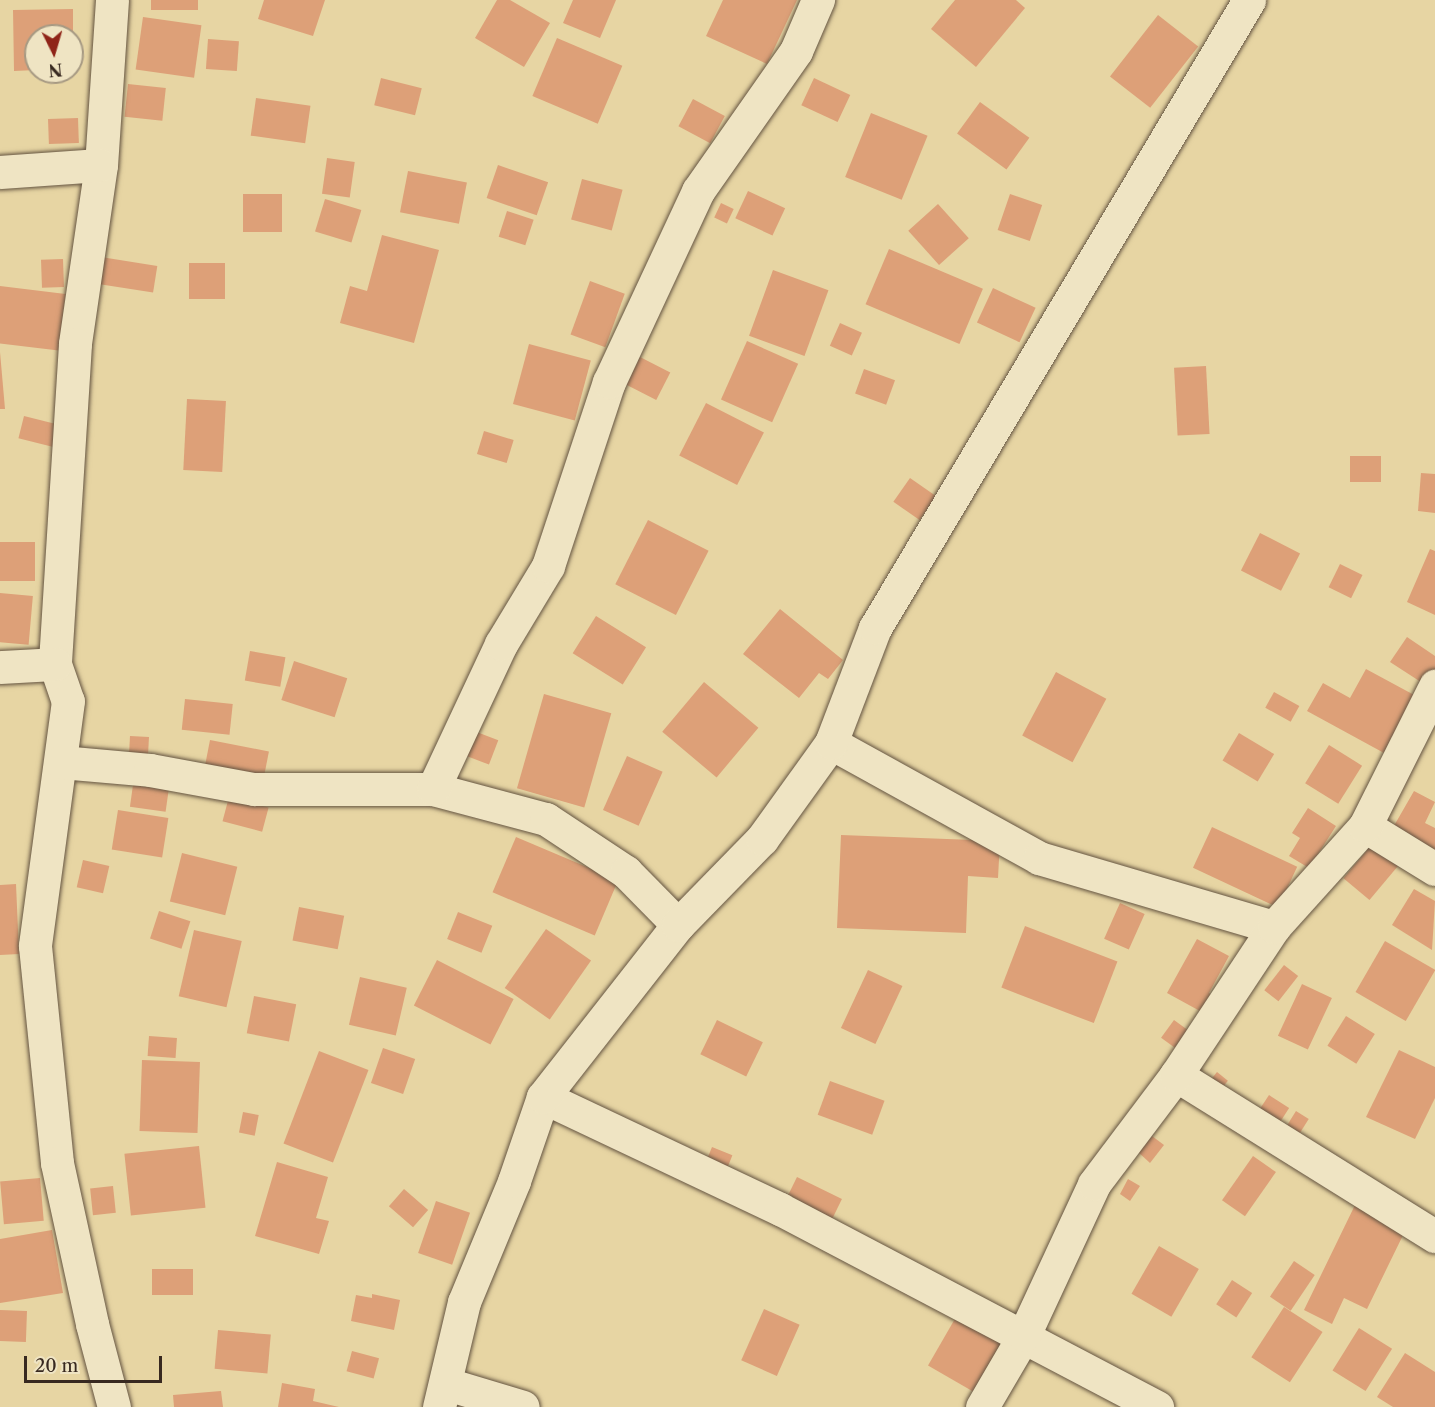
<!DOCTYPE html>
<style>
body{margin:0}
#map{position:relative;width:1435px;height:1407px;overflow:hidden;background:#e7d5a3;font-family:"Libre Caslon Text",serif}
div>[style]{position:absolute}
.building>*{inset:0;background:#dda078;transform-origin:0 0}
.roads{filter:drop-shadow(0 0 2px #645441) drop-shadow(0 0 2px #645441)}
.street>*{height:33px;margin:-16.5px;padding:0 16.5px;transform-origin:16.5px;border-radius:16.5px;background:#efe4c3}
span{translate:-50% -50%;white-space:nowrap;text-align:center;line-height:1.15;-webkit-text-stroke:4.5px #efe4c3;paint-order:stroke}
.north{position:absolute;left:24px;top:24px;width:60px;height:60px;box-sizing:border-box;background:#efe4c3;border:2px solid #a69982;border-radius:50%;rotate:175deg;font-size:16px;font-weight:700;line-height:24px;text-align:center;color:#382920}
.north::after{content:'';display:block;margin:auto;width:21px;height:27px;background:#8f2418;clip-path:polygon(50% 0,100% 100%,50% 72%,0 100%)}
.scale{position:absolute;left:24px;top:1356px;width:138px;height:27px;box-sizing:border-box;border:3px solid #382920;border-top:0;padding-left:8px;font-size:18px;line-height:21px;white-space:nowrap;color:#382920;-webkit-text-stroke:4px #efe4c3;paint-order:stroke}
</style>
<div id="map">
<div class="building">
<i style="left:151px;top:0;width:47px;height:10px"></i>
<i style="clip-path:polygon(264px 0,325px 0,313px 36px,258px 19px)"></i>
<i style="clip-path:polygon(497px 0,510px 0,550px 23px,524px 67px,475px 38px)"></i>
<i style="clip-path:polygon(573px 0,616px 0,600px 38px,563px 23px)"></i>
<i style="clip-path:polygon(723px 0,797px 0,767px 64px,706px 36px)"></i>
<i style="clip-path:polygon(955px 0,1016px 0,1025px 8px,976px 67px,931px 29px)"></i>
<i style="clip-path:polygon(73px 9px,73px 36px,36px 36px,36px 70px,14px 71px,13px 10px)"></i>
<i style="left:1158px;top:15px;width:51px;height:78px;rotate:38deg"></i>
<i style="left:143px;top:17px;width:59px;height:53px;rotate:8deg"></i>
<i style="left:557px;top:38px;width:71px;height:63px;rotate:23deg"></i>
<i style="left:208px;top:39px;width:31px;height:30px;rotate:4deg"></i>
<i style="left:381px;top:78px;width:42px;height:28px;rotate:14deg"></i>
<i style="left:814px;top:78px;width:40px;height:30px;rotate:25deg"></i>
<i style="left:128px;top:84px;width:38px;height:33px;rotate:6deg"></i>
<i style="left:256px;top:98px;width:55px;height:38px;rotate:8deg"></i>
<i style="left:693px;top:99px;width:36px;height:31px;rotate:28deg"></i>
<i style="left:980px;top:102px;width:61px;height:39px;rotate:36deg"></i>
<i style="left:871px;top:113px;width:61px;height:69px;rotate:22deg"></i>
<i style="left:78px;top:118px;width:25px;height:30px;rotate:88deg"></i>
<i style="left:327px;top:158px;width:28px;height:36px;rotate:8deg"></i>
<i style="left:498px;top:165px;width:53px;height:35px;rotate:19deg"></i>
<i style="left:408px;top:171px;width:60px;height:42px;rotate:11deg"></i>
<i style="left:582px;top:179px;width:42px;height:42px;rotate:15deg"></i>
<i style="left:748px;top:191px;width:41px;height:30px;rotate:25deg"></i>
<i style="left:282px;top:194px;width:38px;height:39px;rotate:90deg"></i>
<i style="left:1010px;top:194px;width:34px;height:38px;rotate:19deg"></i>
<i style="left:325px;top:199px;width:38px;height:34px;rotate:17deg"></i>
<i style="left:721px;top:203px;width:14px;height:16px;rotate:25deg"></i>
<i style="left:938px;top:204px;width:46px;height:40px;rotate:48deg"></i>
<i style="left:507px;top:211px;width:28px;height:27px;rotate:18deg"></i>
<i style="clip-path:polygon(382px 235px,439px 250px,414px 343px,340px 323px,350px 286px,367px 291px)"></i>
<i style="left:889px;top:249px;width:102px;height:60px;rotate:23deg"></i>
<i style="left:101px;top:257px;width:57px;height:27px;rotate:9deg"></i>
<i style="left:63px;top:259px;width:28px;height:22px;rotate:88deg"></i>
<i style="left:189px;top:263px;width:36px;height:36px"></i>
<i style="left:773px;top:270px;width:59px;height:70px;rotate:20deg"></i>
<i style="left:590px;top:281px;width:37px;height:57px;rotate:20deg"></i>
<i style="left:0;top:286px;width:66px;height:57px;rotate:7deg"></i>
<i style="left:993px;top:288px;width:47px;height:38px;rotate:25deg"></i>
<i style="left:840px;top:323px;width:24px;height:25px;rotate:24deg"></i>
<i style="left:747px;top:341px;width:56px;height:64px;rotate:24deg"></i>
<i style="left:529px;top:344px;width:64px;height:62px;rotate:15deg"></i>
<i style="clip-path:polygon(0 352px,5px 409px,0 409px)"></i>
<i style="left:640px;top:357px;width:34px;height:31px;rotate:27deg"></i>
<i style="left:1206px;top:366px;width:68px;height:32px;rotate:87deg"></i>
<i style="left:864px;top:369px;width:33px;height:26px;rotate:20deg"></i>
<i style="left:187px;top:399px;width:39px;height:71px;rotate:3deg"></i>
<i style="left:706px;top:403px;width:65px;height:59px;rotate:27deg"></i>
<i style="left:24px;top:416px;width:40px;height:23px;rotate:14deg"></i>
<i style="left:484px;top:431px;width:31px;height:24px;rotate:17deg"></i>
<i style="left:1350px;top:456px;width:31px;height:26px"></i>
<i style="clip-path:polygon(1421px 473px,1435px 474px,1435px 513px,1418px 511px)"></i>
<i style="left:910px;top:478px;width:32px;height:29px;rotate:35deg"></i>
<i style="left:648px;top:520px;width:68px;height:72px;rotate:27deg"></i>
<i style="left:1260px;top:533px;width:45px;height:42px;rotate:27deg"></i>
<i style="left:0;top:542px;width:35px;height:39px"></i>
<i style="clip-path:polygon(1430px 549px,1435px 551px,1435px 615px,1407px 602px)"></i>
<i style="left:1340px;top:564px;width:25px;height:26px;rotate:26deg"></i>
<i style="left:0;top:593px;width:33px;height:49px;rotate:5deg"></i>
<i style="clip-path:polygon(780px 609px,843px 660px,828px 679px,819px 673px,799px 698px,743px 654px)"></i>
<i style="left:596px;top:616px;width:59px;height:44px;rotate:32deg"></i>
<i style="clip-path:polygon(1407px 637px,1435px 656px,1435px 674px,1427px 686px,1390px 662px)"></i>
<i style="left:250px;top:651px;width:36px;height:30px;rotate:10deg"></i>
<i style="left:294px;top:661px;width:56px;height:41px;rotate:18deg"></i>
<i style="clip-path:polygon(1366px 669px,1416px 696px,1384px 753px,1307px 711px,1323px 683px,1350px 698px)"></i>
<i style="left:1056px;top:672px;width:57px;height:72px;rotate:28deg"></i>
<i style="left:704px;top:682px;width:71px;height:65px;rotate:40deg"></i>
<i style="left:1274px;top:692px;width:29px;height:18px;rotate:29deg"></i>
<i style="left:544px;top:694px;width:70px;height:98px;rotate:16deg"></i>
<i style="left:185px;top:699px;width:48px;height:31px;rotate:6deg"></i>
<i style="left:474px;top:731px;width:26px;height:26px;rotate:21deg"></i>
<i style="left:1239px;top:733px;width:41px;height:32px;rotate:31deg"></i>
<i style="left:130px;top:736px;width:19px;height:21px;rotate:3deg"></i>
<i style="left:210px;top:740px;width:60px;height:32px;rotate:11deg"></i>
<i style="left:1329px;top:745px;width:39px;height:45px;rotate:32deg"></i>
<i style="left:627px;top:756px;width:39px;height:59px;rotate:24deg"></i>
<i style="left:133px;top:785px;width:36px;height:22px;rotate:8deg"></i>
<i style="clip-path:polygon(1414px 791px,1435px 802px,1425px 823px,1435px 828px,1435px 855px,1391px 831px)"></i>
<i style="left:229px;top:797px;width:41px;height:25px;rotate:15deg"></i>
<i style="clip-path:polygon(1308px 808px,1336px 826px,1309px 868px,1289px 856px,1300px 838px,1292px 833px)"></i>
<i style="left:118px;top:810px;width:51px;height:40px;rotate:9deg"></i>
<i style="left:1212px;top:827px;width:94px;height:45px;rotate:25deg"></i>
<i style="clip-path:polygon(841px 835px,1000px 841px,998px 878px,968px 876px,966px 933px,837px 928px)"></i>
<i style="left:516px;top:837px;width:111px;height:60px;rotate:23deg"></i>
<i style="left:1373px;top:843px;width:34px;height:46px;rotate:40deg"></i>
<i style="left:182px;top:853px;width:57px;height:50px;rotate:14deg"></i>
<i style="left:83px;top:860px;width:27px;height:28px;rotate:13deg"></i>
<i style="clip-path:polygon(16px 884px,19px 954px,0 955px,0 885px)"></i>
<i style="clip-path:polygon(1414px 889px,1435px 901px,1432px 950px,1392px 925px)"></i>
<i style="left:1120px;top:903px;width:27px;height:39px;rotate:24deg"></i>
<i style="left:299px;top:907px;width:46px;height:34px;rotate:11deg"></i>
<i style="left:159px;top:911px;width:33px;height:29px;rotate:18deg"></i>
<i style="left:458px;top:912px;width:37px;height:29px;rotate:22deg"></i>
<i style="left:1025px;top:926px;width:99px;height:66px;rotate:21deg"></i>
<i style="left:546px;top:929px;width:55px;height:72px;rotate:35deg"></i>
<i style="left:194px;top:930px;width:49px;height:68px;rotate:13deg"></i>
<i style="clip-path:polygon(1197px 939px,1229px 956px,1209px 993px,1218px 999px,1209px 1016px,1167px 993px)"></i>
<i style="left:1385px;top:941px;width:58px;height:59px;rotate:30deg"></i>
<i style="left:437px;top:960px;width:86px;height:51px;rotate:27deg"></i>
<i style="left:1284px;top:965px;width:18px;height:32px;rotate:38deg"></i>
<i style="left:868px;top:970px;width:38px;height:64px;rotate:25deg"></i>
<i style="left:360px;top:977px;width:48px;height:49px;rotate:13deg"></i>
<i style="left:1302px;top:984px;width:33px;height:57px;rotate:25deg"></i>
<i style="left:254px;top:996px;width:43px;height:38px;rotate:11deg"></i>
<i style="left:1346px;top:1016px;width:34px;height:35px;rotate:32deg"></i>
<i style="left:717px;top:1020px;width:51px;height:38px;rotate:26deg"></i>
<i style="left:1174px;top:1020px;width:17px;height:22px;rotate:36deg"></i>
<i style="left:149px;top:1036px;width:28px;height:20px;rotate:4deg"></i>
<i style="left:383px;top:1048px;width:34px;height:37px;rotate:19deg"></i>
<i style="clip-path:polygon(1399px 1050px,1435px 1067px,1435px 1098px,1415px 1139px,1366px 1117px)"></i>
<i style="left:319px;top:1051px;width:53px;height:99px;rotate:21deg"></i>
<i style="left:142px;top:1060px;width:58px;height:71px;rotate:2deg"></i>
<i style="left:1217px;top:1072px;width:14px;height:14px;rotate:39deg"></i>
<i style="left:830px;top:1081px;width:58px;height:36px;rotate:20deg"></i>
<i style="left:1269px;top:1095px;width:24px;height:18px;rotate:33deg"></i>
<i style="left:1296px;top:1111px;width:15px;height:17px;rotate:32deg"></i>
<i style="left:243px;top:1112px;width:16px;height:21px;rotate:11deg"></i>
<i style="clip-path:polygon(1152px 1136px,1164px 1145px,1150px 1163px,1138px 1152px)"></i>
<i style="left:199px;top:1146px;width:62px;height:75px;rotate:84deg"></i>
<i style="left:712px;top:1147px;width:22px;height:17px;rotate:22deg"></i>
<i style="left:1253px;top:1156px;width:28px;height:54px;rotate:35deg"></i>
<i style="clip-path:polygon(277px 1162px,328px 1177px,316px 1218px,329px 1221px,319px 1254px,255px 1236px)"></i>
<i style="left:797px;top:1177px;width:50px;height:24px;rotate:26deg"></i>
<i style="left:40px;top:1178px;width:43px;height:40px;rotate:85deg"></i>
<i style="clip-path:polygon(1128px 1179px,1140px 1186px,1130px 1201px,1120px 1194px)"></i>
<i style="left:113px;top:1186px;width:27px;height:23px;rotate:84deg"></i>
<i style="left:404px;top:1189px;width:32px;height:23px;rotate:41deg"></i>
<i style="left:436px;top:1201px;width:36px;height:55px;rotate:19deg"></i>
<i style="clip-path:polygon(1355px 1205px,1406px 1229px,1367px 1309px,1344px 1298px,1332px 1324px,1304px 1310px)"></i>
<i style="clip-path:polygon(52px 1230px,63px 1293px,0 1303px,0 1239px)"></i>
<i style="left:1159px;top:1246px;width:46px;height:55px;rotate:30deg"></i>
<i style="left:1294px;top:1261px;width:25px;height:43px;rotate:34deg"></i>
<i style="left:152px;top:1269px;width:41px;height:26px"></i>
<i style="left:1232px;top:1280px;width:24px;height:29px;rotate:33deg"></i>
<i style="clip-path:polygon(372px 1294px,400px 1300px,394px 1330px,351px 1321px,356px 1295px,372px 1298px)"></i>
<i style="left:1284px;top:1307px;width:46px;height:60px;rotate:33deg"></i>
<i style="left:764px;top:1309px;width:39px;height:56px;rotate:24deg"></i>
<i style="left:0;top:1310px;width:27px;height:31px;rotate:2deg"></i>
<i style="left:956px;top:1317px;width:52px;height:56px;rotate:30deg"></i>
<i style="left:1359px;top:1328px;width:39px;height:50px;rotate:32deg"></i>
<i style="left:218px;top:1330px;width:53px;height:39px;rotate:5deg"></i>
<i style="left:352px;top:1351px;width:28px;height:21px;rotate:15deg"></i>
<i style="clip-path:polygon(1405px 1353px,1435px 1372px,1435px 1407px,1393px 1407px,1377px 1397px)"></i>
<i style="clip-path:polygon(282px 1383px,315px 1389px,313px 1401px,339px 1407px,278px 1407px)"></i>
<i style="clip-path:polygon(221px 1391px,223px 1407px,174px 1407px,173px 1395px)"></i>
</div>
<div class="roads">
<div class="street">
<i style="left:112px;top:0;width:165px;rotate:93.8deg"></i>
<i style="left:101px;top:165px;width:181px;rotate:98.3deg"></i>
<i style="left:75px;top:344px;width:321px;rotate:93.6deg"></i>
<i style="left:55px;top:664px;width:39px;rotate:71deg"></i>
<i style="left:68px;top:701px;width:247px;rotate:97.7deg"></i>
<i style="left:35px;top:946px;width:218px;rotate:84.2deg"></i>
<i style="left:57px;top:1163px;width:165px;rotate:77.7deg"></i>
<i style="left:92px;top:1324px;width:86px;rotate:75.2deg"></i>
<i style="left:0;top:172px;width:101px;rotate:-4deg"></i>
<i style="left:0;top:667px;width:55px;rotate:-3.1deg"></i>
<i style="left:831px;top:743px;width:238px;rotate:28.9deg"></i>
<i style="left:1039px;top:858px;width:245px;rotate:16.4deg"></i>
<i style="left:61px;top:762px;width:89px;rotate:5.1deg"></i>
<i style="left:150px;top:770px;width:106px;rotate:10.4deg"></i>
<i style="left:254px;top:789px;width:179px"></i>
<i style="left:433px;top:789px;width:117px;rotate:14.9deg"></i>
<i style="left:546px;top:819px;width:96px;rotate:33.5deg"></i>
<i style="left:626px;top:872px;width:74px;rotate:45.5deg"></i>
<i style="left:433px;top:789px;width:160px;rotate:-64.9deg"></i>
<i style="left:501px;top:644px;width:91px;rotate:-58.9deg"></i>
<i style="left:548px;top:566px;width:194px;rotate:-71.7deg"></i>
<i style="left:609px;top:382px;width:211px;rotate:-65deg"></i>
<i style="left:698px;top:191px;width:171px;rotate:-55deg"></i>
<i style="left:796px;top:51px;width:56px;rotate:-66.7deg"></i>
<i style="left:1365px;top:826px;width:82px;rotate:31.6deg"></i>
<i style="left:1176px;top:1075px;width:305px;rotate:31.9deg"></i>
<i style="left:543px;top:1097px;width:262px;rotate:25.3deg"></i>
<i style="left:780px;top:1209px;width:426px;rotate:27.7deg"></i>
<i style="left:447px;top:1384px;width:79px;rotate:16.8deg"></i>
<i style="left:439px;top:1407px;width:108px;rotate:-76.6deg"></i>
<i style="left:464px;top:1302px;width:131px;rotate:-67.5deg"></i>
<i style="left:514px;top:1181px;width:89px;rotate:-71deg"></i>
<i style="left:543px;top:1097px;width:219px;rotate:-51.9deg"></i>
<i style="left:678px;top:925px;width:120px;rotate:-45.7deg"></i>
<i style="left:762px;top:839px;width:118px;rotate:-54.3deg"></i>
<i style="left:831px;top:743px;width:123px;rotate:-69.1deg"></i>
<i style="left:875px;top:628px;width:731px;rotate:-59.22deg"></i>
<i style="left:982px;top:1407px;width:83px;rotate:-59.7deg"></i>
<i style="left:1024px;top:1335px;width:166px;rotate:-65.1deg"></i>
<i style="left:1094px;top:1184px;width:136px;rotate:-53deg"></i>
<i style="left:1176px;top:1075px;width:178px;rotate:-56.5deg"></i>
<i style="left:1274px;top:927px;width:136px;rotate:-48deg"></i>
<i style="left:1365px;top:826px;width:157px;rotate:-63.4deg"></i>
</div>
</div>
<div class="north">N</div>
<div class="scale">20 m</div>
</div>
